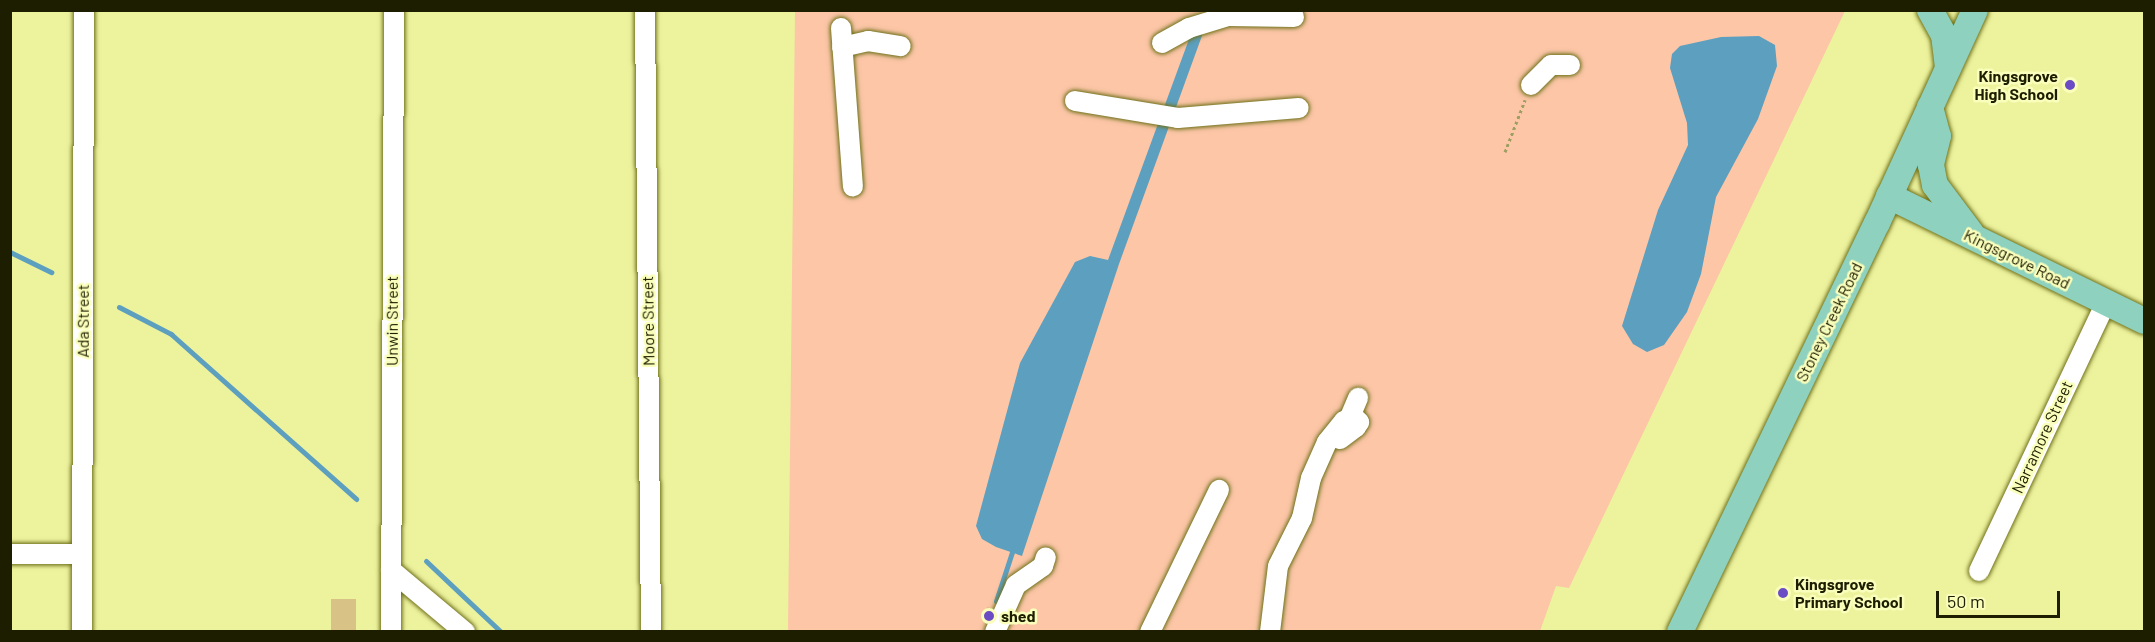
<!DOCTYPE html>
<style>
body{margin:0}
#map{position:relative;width:2155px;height:642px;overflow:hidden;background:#edf29d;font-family:Barlow,sans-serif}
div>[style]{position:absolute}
.green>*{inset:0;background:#fcc6a7}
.water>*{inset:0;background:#5c9fbf}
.stream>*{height:5px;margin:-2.5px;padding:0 2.5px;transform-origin:2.5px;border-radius:2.5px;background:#5c9fbf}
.building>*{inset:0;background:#d8c285;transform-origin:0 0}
.path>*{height:3px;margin-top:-1.5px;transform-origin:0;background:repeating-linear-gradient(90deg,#9c9f60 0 3px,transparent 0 6px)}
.roads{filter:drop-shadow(0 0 2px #6f711a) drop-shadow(0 0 2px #6f711a)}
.minor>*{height:20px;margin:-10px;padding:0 10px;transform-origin:10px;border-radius:10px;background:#fff}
.major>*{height:26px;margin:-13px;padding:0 13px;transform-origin:13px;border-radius:13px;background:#8dd1be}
.dots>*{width:16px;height:16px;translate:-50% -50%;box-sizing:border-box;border:3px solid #fafebb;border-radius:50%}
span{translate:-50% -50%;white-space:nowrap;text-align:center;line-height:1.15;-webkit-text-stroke:5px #fafebb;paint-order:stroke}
.poi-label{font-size:16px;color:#1d1d00;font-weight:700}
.right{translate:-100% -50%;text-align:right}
.left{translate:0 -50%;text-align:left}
.street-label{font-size:16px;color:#1d1d00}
.frame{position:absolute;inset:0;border:12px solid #1d1d00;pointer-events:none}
.scale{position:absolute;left:1936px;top:591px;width:124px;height:27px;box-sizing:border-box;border:3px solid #1d1d00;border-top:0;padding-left:8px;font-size:18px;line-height:21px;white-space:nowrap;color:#1d1d00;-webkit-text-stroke:4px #fafebb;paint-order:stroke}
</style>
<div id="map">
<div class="green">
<i style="clip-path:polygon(795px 11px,1845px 11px,1569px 588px,1556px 586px,1540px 631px,788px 632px)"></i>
</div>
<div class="water">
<i style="clip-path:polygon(1192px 31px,1203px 33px,1119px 264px,1022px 556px,996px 547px,982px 539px,976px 526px,1020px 363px,1075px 262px,1090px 256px,1108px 260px)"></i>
<i style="clip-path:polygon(1759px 36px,1775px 45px,1777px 66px,1758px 119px,1716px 197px,1701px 274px,1687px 312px,1664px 345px,1647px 352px,1633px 344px,1622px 326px,1658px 210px,1688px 145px,1687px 123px,1670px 68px,1672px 54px,1680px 46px,1721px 37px)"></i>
</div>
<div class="stream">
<i style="left:10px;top:252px;width:46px;rotate:26deg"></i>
<i style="left:119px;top:307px;width:59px;rotate:27.4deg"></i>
<i style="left:171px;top:334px;width:248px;rotate:41.7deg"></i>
<i style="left:426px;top:561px;width:103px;rotate:43.4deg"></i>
<i style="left:996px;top:601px;width:55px;rotate:-71.9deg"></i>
</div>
<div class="building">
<i style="left:356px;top:599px;width:32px;height:25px;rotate:90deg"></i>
<i style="left:987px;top:607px;width:9px;height:15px;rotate:18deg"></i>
</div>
<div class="path">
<i style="left:1505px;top:152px;width:56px;rotate:-69deg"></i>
</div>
<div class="roads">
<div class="minor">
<i style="left:645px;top:10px;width:622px;rotate:89.45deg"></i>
<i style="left:841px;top:28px;width:159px;rotate:85.7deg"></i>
<i style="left:1162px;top:43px;width:31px;rotate:-29deg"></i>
<i style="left:1189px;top:28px;width:41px;rotate:-17.1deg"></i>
<i style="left:1228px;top:16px;width:66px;rotate:0.9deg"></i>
<i style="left:842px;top:47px;width:27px;rotate:-13deg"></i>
<i style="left:868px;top:41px;width:33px;rotate:9deg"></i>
<i style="left:1531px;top:85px;width:28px;rotate:-45deg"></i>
<i style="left:1551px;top:65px;width:19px"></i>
<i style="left:1075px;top:101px;width:104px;rotate:9.4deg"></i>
<i style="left:1178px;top:118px;width:121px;rotate:-4.7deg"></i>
<i style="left:1350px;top:417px;width:21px;rotate:-67deg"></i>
<i style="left:10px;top:554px;width:72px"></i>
<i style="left:391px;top:570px;width:97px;rotate:40deg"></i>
<i style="left:1979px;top:571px;width:297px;rotate:-64.7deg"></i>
<i style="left:82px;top:632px;width:622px;rotate:-89.82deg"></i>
<i style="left:391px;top:632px;width:622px;rotate:-89.72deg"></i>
<i style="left:995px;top:632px;width:51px;rotate:-65.9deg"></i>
<i style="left:1016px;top:585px;width:33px;rotate:-35deg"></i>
<i style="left:1043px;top:566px;width:9px;rotate:-72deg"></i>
<i style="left:1150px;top:632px;width:158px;rotate:-64.1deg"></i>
<i style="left:1270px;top:632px;width:66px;rotate:-83.1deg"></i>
<i style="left:1278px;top:566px;width:54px;rotate:-63.4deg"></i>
<i style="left:1302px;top:518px;width:41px;rotate:-77.3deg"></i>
<i style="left:1311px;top:478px;width:39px;rotate:-66deg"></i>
<i style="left:1327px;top:442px;width:27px;rotate:-51deg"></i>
<i style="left:1344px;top:421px;width:11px;rotate:-15deg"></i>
<i style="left:1355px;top:418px;width:6px;rotate:45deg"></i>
<i style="left:1359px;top:422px;width:6px;rotate:121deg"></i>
<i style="left:1356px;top:427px;width:20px;rotate:143deg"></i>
</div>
<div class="major">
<i style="left:1930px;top:10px;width:29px;rotate:61deg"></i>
<i style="left:1944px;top:35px;width:33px;rotate:83deg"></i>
<i style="left:1930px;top:107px;width:30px;rotate:75deg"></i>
<i style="left:1938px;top:136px;width:30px;rotate:104deg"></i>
<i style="left:1931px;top:165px;width:20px;rotate:79deg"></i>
<i style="left:1935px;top:185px;width:60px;rotate:53.1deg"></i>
<i style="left:1889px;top:196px;width:284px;rotate:26.1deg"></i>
<i style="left:1680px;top:632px;width:454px;rotate:-64.3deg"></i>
<i style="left:1877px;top:223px;width:234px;rotate:-65.3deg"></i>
</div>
</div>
<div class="dots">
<i style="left:2070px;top:85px;background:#6c4cc5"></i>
<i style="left:1783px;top:593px;background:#6c4cc5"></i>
<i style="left:989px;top:616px;background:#6c4cc5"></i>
</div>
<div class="poi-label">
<span class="right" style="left:2058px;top:85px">Kingsgrove<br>High School</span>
<span class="left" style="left:1795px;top:593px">Kingsgrove<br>Primary School</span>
<span class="left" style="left:1001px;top:616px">shed</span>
</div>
<div class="street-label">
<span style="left:2017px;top:259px;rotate:26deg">Kingsgrove Road</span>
<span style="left:83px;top:321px;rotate:-90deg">Ada Street</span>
<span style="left:392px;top:321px;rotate:-90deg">Unwin Street</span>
<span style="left:648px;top:321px;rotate:-91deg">Moore Street</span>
<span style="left:1829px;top:322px;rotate:-64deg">Stoney Creek Road</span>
<span style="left:2042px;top:437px;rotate:-65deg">Narramore Street</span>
</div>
<div class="frame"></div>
<div class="scale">50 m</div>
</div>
